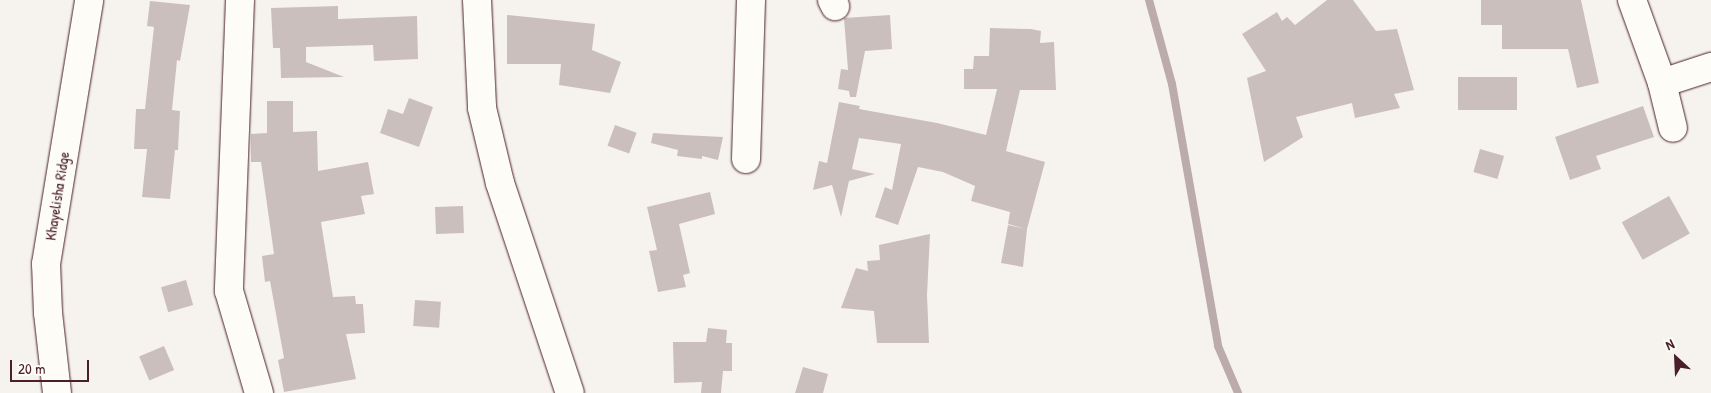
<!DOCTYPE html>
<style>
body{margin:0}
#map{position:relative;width:1711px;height:393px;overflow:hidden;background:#f6f3ef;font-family:"Patrick Hand",sans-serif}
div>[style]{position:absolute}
.stream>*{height:8px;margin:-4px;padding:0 4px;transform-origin:4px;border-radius:4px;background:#bbabac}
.building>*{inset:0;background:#cbbfbe;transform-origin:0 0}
.roads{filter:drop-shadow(0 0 1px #4a1f2b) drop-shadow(0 0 1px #4a1f2b)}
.minor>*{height:28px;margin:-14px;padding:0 14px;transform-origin:14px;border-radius:14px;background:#fdfcf7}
span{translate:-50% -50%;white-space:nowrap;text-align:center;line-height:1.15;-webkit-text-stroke:4.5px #fdfcf7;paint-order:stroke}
.street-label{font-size:15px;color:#4a1f2b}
.north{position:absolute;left:1651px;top:333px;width:50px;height:50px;-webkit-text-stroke:4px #fdfcf7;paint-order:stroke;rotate:335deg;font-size:14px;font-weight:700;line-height:20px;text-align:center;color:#4a1f2b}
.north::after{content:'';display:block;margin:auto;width:18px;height:22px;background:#4a1f2b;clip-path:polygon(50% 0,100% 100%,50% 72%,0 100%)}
.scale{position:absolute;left:10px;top:360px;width:79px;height:22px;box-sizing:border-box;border:2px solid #4a1f2b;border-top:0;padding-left:6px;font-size:15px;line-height:18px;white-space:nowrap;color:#4a1f2b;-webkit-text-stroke:4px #fdfcf7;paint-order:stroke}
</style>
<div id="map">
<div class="stream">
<i style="left:1149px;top:0;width:87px;rotate:74.7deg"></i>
<i style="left:1172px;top:84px;width:266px;rotate:80deg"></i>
<i style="left:1218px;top:346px;width:51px;rotate:66.9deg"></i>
</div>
<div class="building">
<i style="clip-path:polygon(1327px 0,1353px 0,1376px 31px,1397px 29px,1414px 90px,1394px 94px,1400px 108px,1355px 118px,1352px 103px,1296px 117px,1303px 137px,1264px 162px,1247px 78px,1266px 71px,1242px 34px,1277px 12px,1282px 21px,1287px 17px,1295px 25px)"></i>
<i style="clip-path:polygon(1481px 0,1581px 0,1599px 83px,1577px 88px,1568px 49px,1502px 49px,1502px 25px,1481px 25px)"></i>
<i style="clip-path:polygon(150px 1px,190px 5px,180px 61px,177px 60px,172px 110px,180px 111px,178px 150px,175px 150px,170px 199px,142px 197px,147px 149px,134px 149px,136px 109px,145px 109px,154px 27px,147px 26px)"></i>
<i style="clip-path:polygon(338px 6px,338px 19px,417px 16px,418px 59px,374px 61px,373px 45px,306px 47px,306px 62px,344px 77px,281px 78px,280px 48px,273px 48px,271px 8px)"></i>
<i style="clip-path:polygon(507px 15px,595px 24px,592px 50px,621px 62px,610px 93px,559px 85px,561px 64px,507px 64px)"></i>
<i style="clip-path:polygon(890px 15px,892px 49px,865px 51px,856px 97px,850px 97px,849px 91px,838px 89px,841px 69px,848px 70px,844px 18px)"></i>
<i style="clip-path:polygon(990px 28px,1031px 29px,1041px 31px,1040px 43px,1054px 42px,1056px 90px,1020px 90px,1006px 151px,1045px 162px,1027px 229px,1023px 267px,1001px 263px,1008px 225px,1026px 229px,1008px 224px,1010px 212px,971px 201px,975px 186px,943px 172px,918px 167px,898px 225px,875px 217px,885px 187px,892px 190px,901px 144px,859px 138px,852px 169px,875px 174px,849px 181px,841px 217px,832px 185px,813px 190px,819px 161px,827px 163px,839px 102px,860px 106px,859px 109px,937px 123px,986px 135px,997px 89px,964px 89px,964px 69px,973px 69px,974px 56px,989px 56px)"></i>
<i style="left:1458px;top:77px;width:59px;height:33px"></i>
<i style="clip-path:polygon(409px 98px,433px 107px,419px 147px,380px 133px,388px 109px,403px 114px)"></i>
<i style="clip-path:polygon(267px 101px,293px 101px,293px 132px,317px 131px,318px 171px,368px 162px,374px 194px,361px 196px,365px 214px,321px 222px,333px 297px,355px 296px,356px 304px,363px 304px,365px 333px,346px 334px,356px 379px,284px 392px,278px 360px,284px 358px,270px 281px,265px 282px,262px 256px,274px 254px,261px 162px,251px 162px,251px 134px,267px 133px)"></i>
<i style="clip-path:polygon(1643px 106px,1654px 137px,1596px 156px,1601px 169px,1570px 180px,1555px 137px)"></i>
<i style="left:615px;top:125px;width:23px;height:22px;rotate:20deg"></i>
<i style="clip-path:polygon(653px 133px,683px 135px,723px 137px,718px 160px,702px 156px,702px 159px,677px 156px,678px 150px,651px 143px)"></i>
<i style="left:1480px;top:149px;width:25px;height:24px;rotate:16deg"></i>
<i style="clip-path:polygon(710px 192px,715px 214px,679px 224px,690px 273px,683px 275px,686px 287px,658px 292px,649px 251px,657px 250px,647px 207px)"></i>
<i style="left:1669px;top:196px;width:43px;height:54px;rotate:61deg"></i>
<i style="left:463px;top:206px;width:27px;height:28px;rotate:88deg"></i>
<i style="clip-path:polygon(930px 234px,927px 295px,929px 343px,877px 343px,874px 311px,841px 308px,856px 268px,868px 271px,867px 261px,880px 260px,879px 245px)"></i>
<i style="left:186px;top:280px;width:26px;height:26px;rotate:74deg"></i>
<i style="left:415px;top:300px;width:26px;height:26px;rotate:4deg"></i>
<i style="clip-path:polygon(708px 328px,727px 330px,726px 343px,732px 343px,732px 371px,723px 371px,721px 393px,701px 393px,702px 382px,674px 383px,673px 342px,706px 342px)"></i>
<i style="left:164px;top:346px;width:26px;height:27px;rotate:67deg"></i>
<i style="clip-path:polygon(803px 367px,828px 374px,823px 393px,795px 393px)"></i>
</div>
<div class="roads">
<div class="minor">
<i style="left:240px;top:0;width:291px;rotate:92.2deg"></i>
<i style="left:229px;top:291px;width:106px;rotate:73.6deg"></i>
<i style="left:477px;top:0;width:108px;rotate:87.3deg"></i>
<i style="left:482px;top:108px;width:77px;rotate:76.5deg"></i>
<i style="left:500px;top:183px;width:221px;rotate:71.6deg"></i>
<i style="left:832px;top:0;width:7px;rotate:63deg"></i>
<i style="left:1632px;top:0;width:88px;rotate:70.1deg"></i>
<i style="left:1662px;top:83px;width:46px;rotate:76.3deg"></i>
<i style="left:1662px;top:83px;width:52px;rotate:-18.1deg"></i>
<i style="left:746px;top:159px;width:159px;rotate:-88.2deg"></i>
<i style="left:57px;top:393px;width:81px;rotate:-96.4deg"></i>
<i style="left:48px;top:313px;width:49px;rotate:-92.3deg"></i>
<i style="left:46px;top:264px;width:267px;rotate:-80.7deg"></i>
</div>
</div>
<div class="street-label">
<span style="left:57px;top:196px;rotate:-81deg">Khayelisha Ridge</span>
</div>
<div class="north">N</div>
<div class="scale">20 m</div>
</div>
